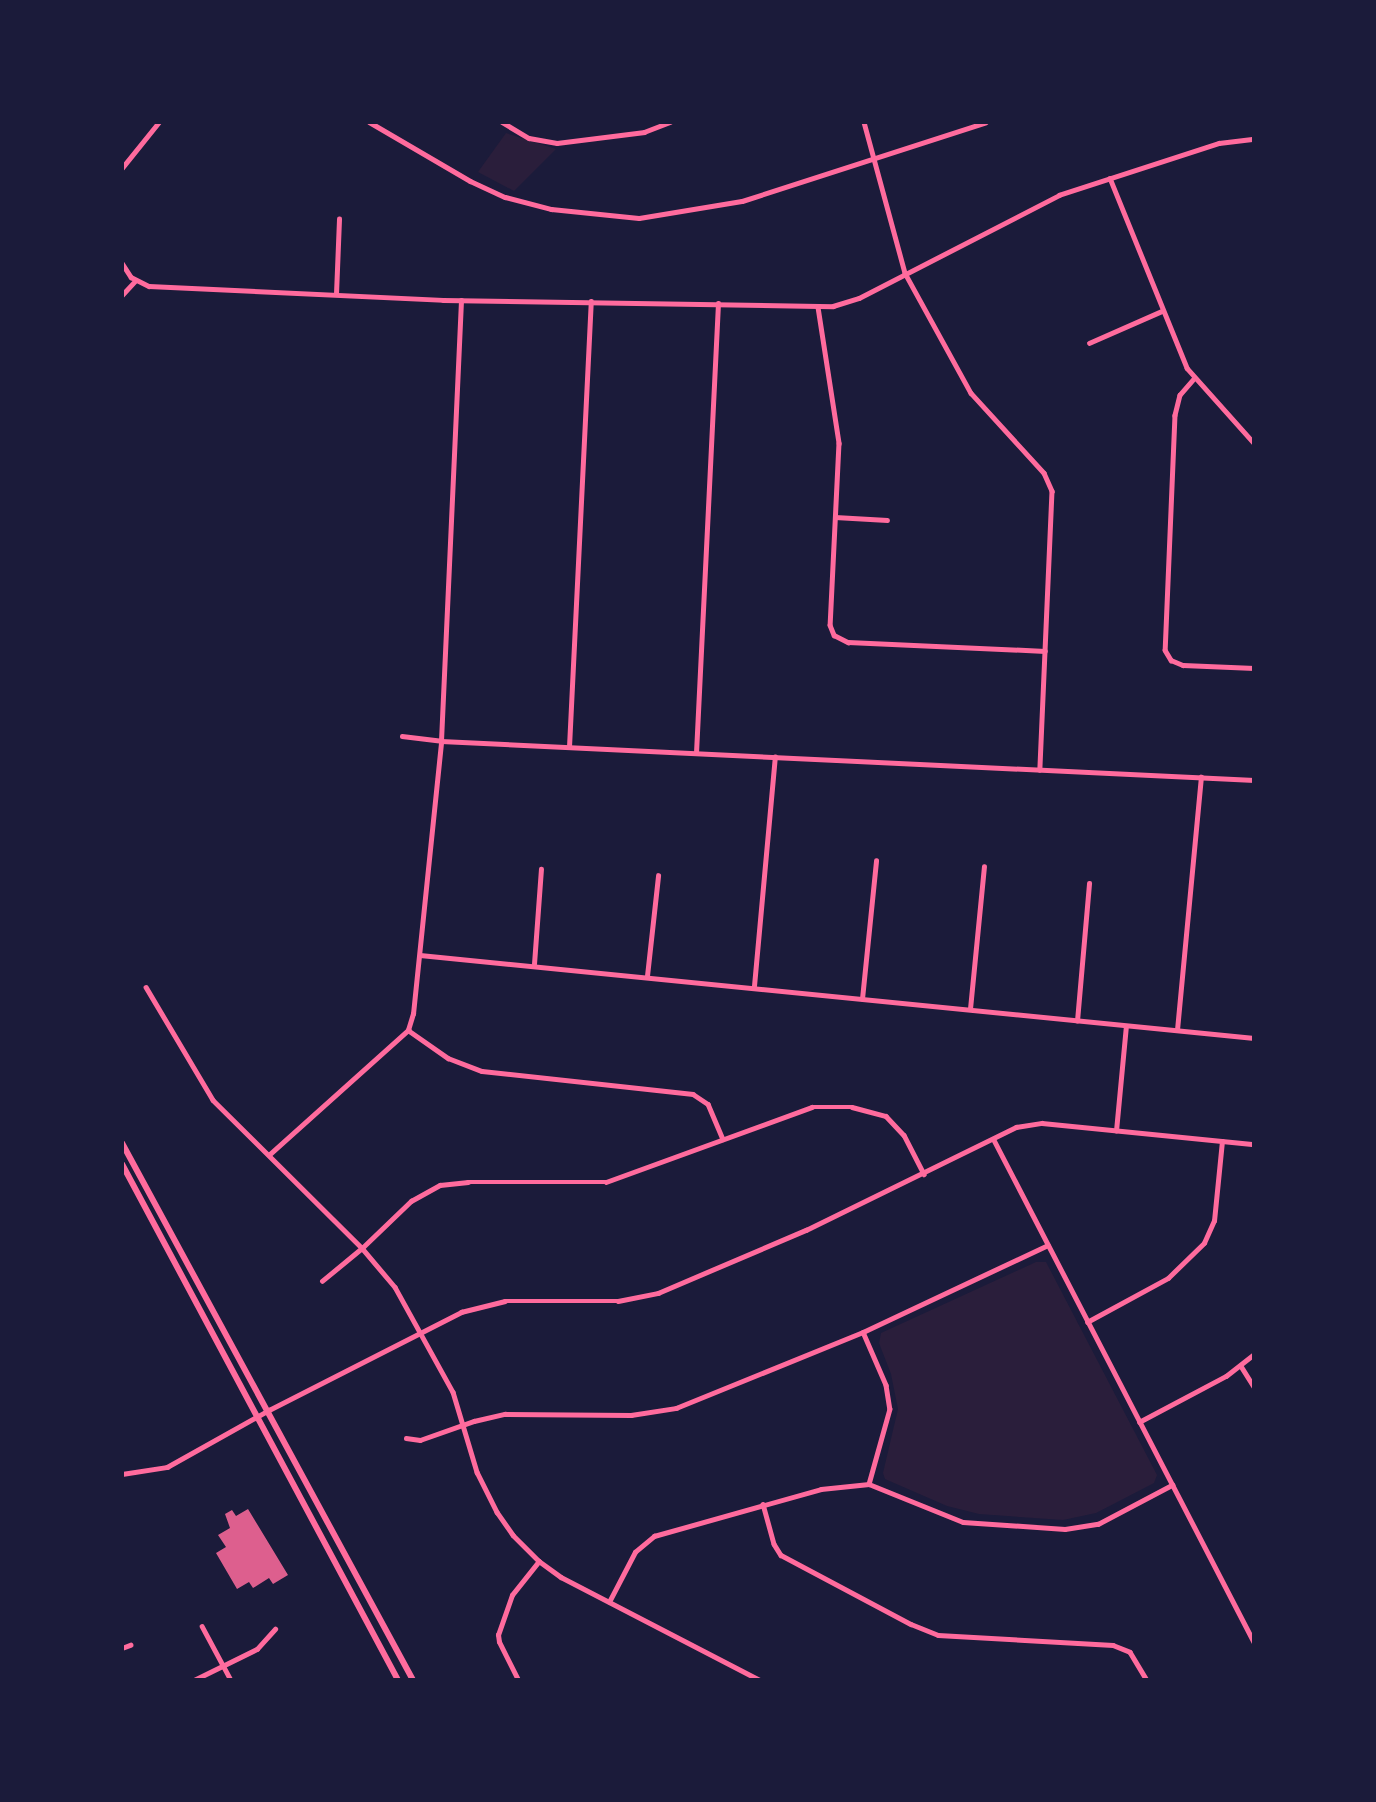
<!DOCTYPE html>
<style>
body{margin:0}
#map{position:relative;width:1376px;height:1802px;overflow:hidden;background:#1b1b3a;font-family:Manrope,sans-serif}
div>[style]{position:absolute}
.green>*{inset:0;background:#2a1e3b}
.building>*{inset:0;background:#dd5f8e}
.minor>*{height:4.5px;margin:-2.25px;padding:0 2.25px;transform-origin:2.25px;border-radius:2.25px;background:#ff6b9d}
.tertiary>*{height:5px;margin:-2.5px;padding:0 2.5px;transform-origin:2.5px;border-radius:2.5px;background:#ff6b9d}
.secondary>*{height:6px;margin:-3px;padding:0 3px;transform-origin:3px;border-radius:3px;background:#ff6b9d}
span{translate:-50% -50%;white-space:nowrap;text-align:center;line-height:1.15;-webkit-text-stroke:5px #1b1b3a;paint-order:stroke}
.frame{position:absolute;inset:0;border:124px solid #1b1b3a;pointer-events:none}
</style>
<div id="map">
<div class="green">
<i style="clip-path:polygon(506px 133px,556px 149px,514px 191px,478px 172px)"></i>
<i style="clip-path:polygon(1036px 1262px,1046px 1262px,1157px 1475px,1154px 1483px,1096px 1513px,1063px 1520px,979px 1514px,947px 1506px,885px 1479px,883px 1473px,898px 1409px,891px 1374px,879px 1343px,881px 1333px)"></i>
</div>
<div class="building">
<i style="clip-path:polygon(248px 1509px,288px 1575px,273px 1584px,269px 1578px,253px 1588px,249px 1582px,237px 1589px,216px 1553px,226px 1547px,218px 1535px,230px 1528px,225px 1514px,232px 1510px,236px 1516px)"></i>
</div>
<div class="minor">
<i style="left:502px;top:122px;width:31px;rotate:31deg"></i>
<i style="left:529px;top:138px;width:28px;rotate:10deg"></i>
<i style="left:557px;top:143px;width:88px;rotate:-7.2deg"></i>
<i style="left:644px;top:132px;width:28px;rotate:-21deg"></i>
<i style="left:864px;top:122px;width:156px;rotate:74.8deg"></i>
<i style="left:905px;top:273px;width:137px;rotate:61.2deg"></i>
<i style="left:971px;top:393px;width:108px;rotate:47.6deg"></i>
<i style="left:1044px;top:473px;width:20px;rotate:66deg"></i>
<i style="left:1052px;top:491px;width:279px;rotate:92.5deg"></i>
<i style="left:122px;top:168px;width:59px;rotate:-51.2deg"></i>
<i style="left:1110px;top:178px;width:205px;rotate:67.9deg"></i>
<i style="left:1187px;top:368px;width:101px;rotate:48.2deg"></i>
<i style="left:122px;top:263px;width:17px;rotate:57deg"></i>
<i style="left:131px;top:277px;width:20px;rotate:27deg"></i>
<i style="left:149px;top:286px;width:294px;rotate:2.7deg"></i>
<i style="left:443px;top:300px;width:390px;rotate:0.9deg"></i>
<i style="left:833px;top:306px;width:27px;rotate:-17deg"></i>
<i style="left:859px;top:298px;width:225px;rotate:-27.2deg"></i>
<i style="left:1059px;top:195px;width:168px;rotate:-18deg"></i>
<i style="left:1219px;top:143px;width:35px;rotate:-7deg"></i>
<i style="left:336px;top:294px;width:75px;rotate:-87.7deg"></i>
<i style="left:122px;top:295px;width:19px;rotate:-47deg"></i>
<i style="left:818px;top:307px;width:138px;rotate:81.2deg"></i>
<i style="left:839px;top:443px;width:182px;rotate:92.8deg"></i>
<i style="left:830px;top:625px;width:11px;rotate:68deg"></i>
<i style="left:834px;top:635px;width:16px;rotate:27deg"></i>
<i style="left:848px;top:642px;width:197px;rotate:2.6deg"></i>
<i style="left:1089px;top:343px;width:80px;rotate:-23.7deg"></i>
<i style="left:1194px;top:379px;width:21px;rotate:131deg"></i>
<i style="left:1180px;top:395px;width:21px;rotate:104deg"></i>
<i style="left:1175px;top:415px;width:235px;rotate:92.4deg"></i>
<i style="left:1165px;top:650px;width:12px;rotate:59deg"></i>
<i style="left:1171px;top:660px;width:13px;rotate:23deg"></i>
<i style="left:1183px;top:665px;width:71px;rotate:2.4deg"></i>
<i style="left:835px;top:517px;width:52px;rotate:3.3deg"></i>
<i style="left:402px;top:736px;width:39px;rotate:7deg"></i>
<i style="left:441px;top:741px;width:814px;rotate:2.75deg"></i>
<i style="left:569px;top:747px;width:446px;rotate:-87.2deg"></i>
<i style="left:696px;top:753px;width:450px;rotate:-87.2deg"></i>
<i style="left:420px;top:955px;width:838px;rotate:5.68deg"></i>
<i style="left:534px;top:964px;width:95px;rotate:-85.8deg"></i>
<i style="left:647px;top:976px;width:101px;rotate:-83.7deg"></i>
<i style="left:754px;top:986px;width:230px;rotate:-84.8deg"></i>
<i style="left:146px;top:987px;width:131px;rotate:59.3deg"></i>
<i style="left:213px;top:1100px;width:210px;rotate:44.8deg"></i>
<i style="left:362px;top:1248px;width:51px;rotate:49.8deg"></i>
<i style="left:395px;top:1287px;width:120px;rotate:61.1deg"></i>
<i style="left:453px;top:1392px;width:84px;rotate:73.3deg"></i>
<i style="left:477px;top:1472px;width:45px;rotate:63.4deg"></i>
<i style="left:497px;top:1512px;width:28px;rotate:55deg"></i>
<i style="left:513px;top:1535px;width:37px;rotate:45deg"></i>
<i style="left:539px;top:1561px;width:27px;rotate:36deg"></i>
<i style="left:561px;top:1577px;width:224px;rotate:27.4deg"></i>
<i style="left:862px;top:999px;width:139px;rotate:-84.2deg"></i>
<i style="left:970px;top:1009px;width:143px;rotate:-84.4deg"></i>
<i style="left:1077px;top:1021px;width:138px;rotate:-85deg"></i>
<i style="left:408px;top:1030px;width:49px;rotate:35deg"></i>
<i style="left:448px;top:1058px;width:36px;rotate:21deg"></i>
<i style="left:482px;top:1071px;width:212px;rotate:6.2deg"></i>
<i style="left:693px;top:1094px;width:18px;rotate:34deg"></i>
<i style="left:708px;top:1104px;width:38px;rotate:67deg"></i>
<i style="left:1177px;top:1030px;width:254px;rotate:-84.6deg"></i>
<i style="left:1116px;top:1131px;width:105px;rotate:-84.6deg"></i>
<i style="left:994px;top:1140px;width:565px;rotate:62.62deg"></i>
<i style="left:270px;top:1154px;width:186px;rotate:-41.9deg"></i>
<i style="left:408px;top:1030px;width:17px;rotate:-73deg"></i>
<i style="left:413px;top:1014px;width:274px;rotate:-84.1deg"></i>
<i style="left:441px;top:741px;width:441px;rotate:-87.4deg"></i>
<i style="left:322px;top:1281px;width:52px;rotate:-39.5deg"></i>
<i style="left:362px;top:1248px;width:68px;rotate:-43.8deg"></i>
<i style="left:411px;top:1201px;width:33px;rotate:-29deg"></i>
<i style="left:440px;top:1185px;width:28px;rotate:-6deg"></i>
<i style="left:468px;top:1182px;width:138px"></i>
<i style="left:606px;top:1182px;width:219px;rotate:-20deg"></i>
<i style="left:812px;top:1107px;width:40px"></i>
<i style="left:852px;top:1107px;width:35px;rotate:15deg"></i>
<i style="left:886px;top:1116px;width:26px;rotate:47deg"></i>
<i style="left:904px;top:1135px;width:44px;rotate:62.9deg"></i>
<i style="left:1087px;top:1322px;width:92px;rotate:-28.5deg"></i>
<i style="left:1168px;top:1278px;width:50px;rotate:-44.2deg"></i>
<i style="left:1204px;top:1243px;width:24px;rotate:-66deg"></i>
<i style="left:1214px;top:1221px;width:80px;rotate:-84.3deg"></i>
<i style="left:863px;top:1332px;width:58px;rotate:66.5deg"></i>
<i style="left:886px;top:1385px;width:24px;rotate:81deg"></i>
<i style="left:890px;top:1409px;width:78px;rotate:105.6deg"></i>
<i style="left:1241px;top:1366px;width:25px;rotate:58deg"></i>
<i style="left:1139px;top:1422px;width:98px;rotate:-27.9deg"></i>
<i style="left:1226px;top:1376px;width:36px;rotate:-38deg"></i>
<i style="left:406px;top:1438px;width:14px;rotate:8deg"></i>
<i style="left:420px;top:1440px;width:57px;rotate:-19.4deg"></i>
<i style="left:474px;top:1421px;width:32px;rotate:-13deg"></i>
<i style="left:505px;top:1414px;width:126px;rotate:0.5deg"></i>
<i style="left:631px;top:1415px;width:46px;rotate:-8.8deg"></i>
<i style="left:676px;top:1408px;width:202px;rotate:-22.1deg"></i>
<i style="left:863px;top:1332px;width:204px;rotate:-25.2deg"></i>
<i style="left:122px;top:1474px;width:46px;rotate:-8.8deg"></i>
<i style="left:167px;top:1467px;width:117px;rotate:-29.2deg"></i>
<i style="left:269px;top:1410px;width:216px;rotate:-27deg"></i>
<i style="left:461px;top:1312px;width:45px;rotate:-14deg"></i>
<i style="left:505px;top:1301px;width:113px"></i>
<i style="left:618px;top:1301px;width:41px;rotate:-11.3deg"></i>
<i style="left:658px;top:1293px;width:161px;rotate:-23.1deg"></i>
<i style="left:806px;top:1230px;width:234px;rotate:-26.1deg"></i>
<i style="left:1016px;top:1127px;width:26px;rotate:-9deg"></i>
<i style="left:1042px;top:1123px;width:213px;rotate:5.7deg"></i>
<i style="left:763px;top:1504px;width:41px;rotate:74.6deg"></i>
<i style="left:774px;top:1544px;width:13px;rotate:58deg"></i>
<i style="left:781px;top:1555px;width:147px;rotate:28deg"></i>
<i style="left:911px;top:1624px;width:29px;rotate:22deg"></i>
<i style="left:938px;top:1635px;width:175px;rotate:3.3deg"></i>
<i style="left:1113px;top:1645px;width:18px;rotate:22deg"></i>
<i style="left:1130px;top:1652px;width:33px;rotate:59deg"></i>
<i style="left:609px;top:1602px;width:56px;rotate:-62.5deg"></i>
<i style="left:635px;top:1552px;width:25px;rotate:-40deg"></i>
<i style="left:654px;top:1536px;width:173px;rotate:-15.7deg"></i>
<i style="left:821px;top:1489px;width:48px;rotate:-5.9deg"></i>
<i style="left:869px;top:1484px;width:101px;rotate:22deg"></i>
<i style="left:963px;top:1522px;width:102px;rotate:3.9deg"></i>
<i style="left:1065px;top:1529px;width:33px;rotate:-9deg"></i>
<i style="left:1098px;top:1524px;width:84px;rotate:-27.8deg"></i>
<i style="left:202px;top:1626px;width:61px;rotate:61.8deg"></i>
<i style="left:122px;top:1648px;width:9px;rotate:-21deg"></i>
<i style="left:194px;top:1680px;width:70px;rotate:-26.2deg"></i>
<i style="left:257px;top:1649px;width:27px;rotate:-48deg"></i>
<i style="left:518px;top:1680px;width:42px;rotate:-116.6deg"></i>
<i style="left:499px;top:1642px;width:7px;rotate:-98deg"></i>
<i style="left:498px;top:1635px;width:42px;rotate:-70.7deg"></i>
<i style="left:512px;top:1595px;width:43px;rotate:-51.5deg"></i>
</div>
<div class="tertiary">
<i style="left:369px;top:122px;width:117px;rotate:30.3deg"></i>
<i style="left:470px;top:181px;width:38px;rotate:25deg"></i>
<i style="left:505px;top:197px;width:48px;rotate:14.6deg"></i>
<i style="left:551px;top:209px;width:88px;rotate:5.8deg"></i>
<i style="left:639px;top:218px;width:104px;rotate:-9.4deg"></i>
<i style="left:742px;top:201px;width:256px;rotate:-17.9deg"></i>
</div>
<div class="secondary">
<i style="left:122px;top:1143px;width:611px;rotate:61.55deg"></i>
<i style="left:122px;top:1164px;width:585px;rotate:61.86deg"></i>
</div>
<div class="frame"></div>
</div>
